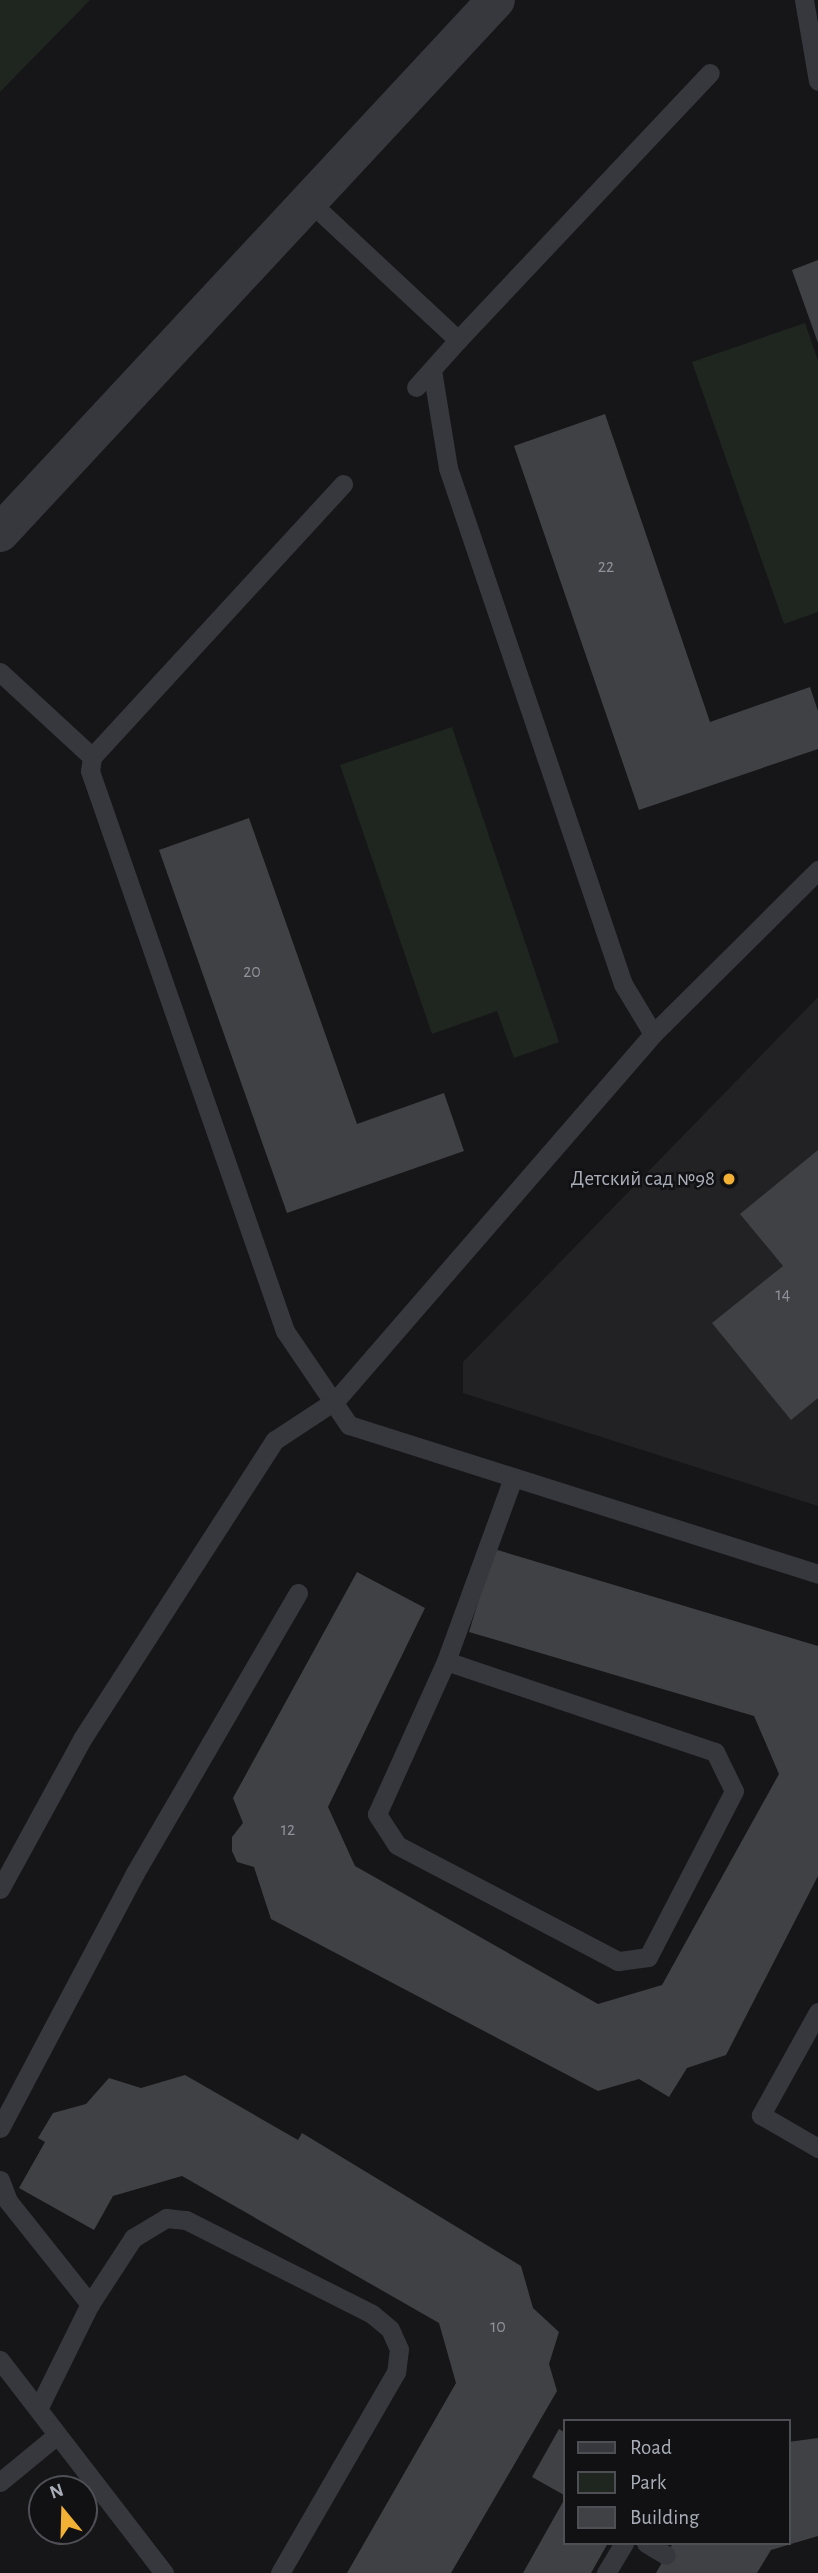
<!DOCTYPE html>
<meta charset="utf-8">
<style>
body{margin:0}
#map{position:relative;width:818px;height:2573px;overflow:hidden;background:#161618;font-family:"Alegreya Sans",sans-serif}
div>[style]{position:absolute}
.built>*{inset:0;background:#222225}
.green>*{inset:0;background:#1e261f}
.building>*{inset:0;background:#404145}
.service>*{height:19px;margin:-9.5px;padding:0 9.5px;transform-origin:9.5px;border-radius:9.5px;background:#37383d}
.minor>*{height:38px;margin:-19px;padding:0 19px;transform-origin:19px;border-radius:19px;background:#37383d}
.dots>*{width:19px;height:19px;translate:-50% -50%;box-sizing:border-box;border:4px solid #111113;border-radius:50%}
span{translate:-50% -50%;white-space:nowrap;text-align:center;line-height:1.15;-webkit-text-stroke:5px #111113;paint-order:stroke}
.number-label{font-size:18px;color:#8e929b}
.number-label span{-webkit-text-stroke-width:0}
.poi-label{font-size:21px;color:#a8adb8}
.right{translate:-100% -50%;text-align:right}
.legend{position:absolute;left:563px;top:2419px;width:228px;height:126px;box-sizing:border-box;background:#111113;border:2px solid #4d4f55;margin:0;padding:9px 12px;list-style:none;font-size:21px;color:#a8adb8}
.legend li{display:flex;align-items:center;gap:14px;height:35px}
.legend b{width:35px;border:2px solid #4d4f55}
.north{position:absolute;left:28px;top:2475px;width:70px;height:70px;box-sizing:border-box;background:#111113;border:2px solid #4d4f55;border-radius:50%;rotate:341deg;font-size:19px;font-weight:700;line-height:28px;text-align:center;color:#a8adb8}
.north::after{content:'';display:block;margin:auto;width:24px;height:32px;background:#f2b134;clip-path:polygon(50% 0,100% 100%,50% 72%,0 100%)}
</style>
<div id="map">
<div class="built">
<i style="clip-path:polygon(818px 997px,818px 1506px,463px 1393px,463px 1362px)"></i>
</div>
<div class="green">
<i style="clip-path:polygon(0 0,90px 0,0 92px)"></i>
<i style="clip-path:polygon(805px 323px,818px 361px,818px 612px,784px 624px,692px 362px)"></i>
<i style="clip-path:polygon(452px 727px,559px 1042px,514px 1058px,497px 1011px,432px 1034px,340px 765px)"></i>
</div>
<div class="building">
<i style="clip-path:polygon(818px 260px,818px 343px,792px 270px)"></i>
<i style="clip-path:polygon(605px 414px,710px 722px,810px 687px,818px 711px,818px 749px,639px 810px,514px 446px)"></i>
<i style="clip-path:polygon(249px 818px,357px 1124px,444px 1093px,464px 1151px,287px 1213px,159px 850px)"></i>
<i style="clip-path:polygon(818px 1150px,818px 1398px,791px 1420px,712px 1323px,783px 1266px,740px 1214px)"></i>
<i style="clip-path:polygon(494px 1549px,818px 1646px,818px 1876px,726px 2055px,687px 2068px,669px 2097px,639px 2079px,598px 2091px,271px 1919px,254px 1867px,237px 1862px,232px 1851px,232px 1837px,243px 1823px,233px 1798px,357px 1572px,425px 1608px,328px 1807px,355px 1866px,598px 2004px,662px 1985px,779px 1774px,754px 1716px,469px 1632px)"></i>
<i style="clip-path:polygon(185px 2075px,298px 2140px,302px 2133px,521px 2266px,533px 2308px,559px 2332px,549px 2364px,557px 2391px,451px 2573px,347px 2573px,456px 2383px,439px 2323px,182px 2176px,113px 2196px,94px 2230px,19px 2188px,45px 2142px,38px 2138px,53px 2113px,86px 2104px,109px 2078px,141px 2088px)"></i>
<i style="clip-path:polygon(559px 2429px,564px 2432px,564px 2495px,532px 2477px)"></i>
<i style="clip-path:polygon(818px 2438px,818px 2536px,771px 2550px,757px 2573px,656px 2573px,673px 2543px,788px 2543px,788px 2442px)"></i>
<i style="clip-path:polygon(564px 2500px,564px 2543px,608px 2543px,591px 2573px,523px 2573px)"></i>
</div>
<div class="service">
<i style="left:804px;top:0;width:82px;rotate:80.2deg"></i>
<i style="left:309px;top:201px;width:204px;rotate:43deg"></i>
<i style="left:458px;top:340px;width:367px;rotate:-46.7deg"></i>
<i style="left:432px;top:370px;width:99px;rotate:80.7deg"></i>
<i style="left:448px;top:468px;width:545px;rotate:71.27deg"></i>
<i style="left:623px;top:984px;width:58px;rotate:59deg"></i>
<i style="left:416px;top:387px;width:63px;rotate:-48.2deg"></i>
<i style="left:0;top:672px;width:125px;rotate:42.7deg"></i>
<i style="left:92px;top:757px;width:371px;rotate:-47.4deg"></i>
<i style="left:92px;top:757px;width:14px;rotate:98deg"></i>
<i style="left:90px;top:771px;width:593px;rotate:70.8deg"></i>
<i style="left:285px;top:1331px;width:114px;rotate:55.8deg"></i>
<i style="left:349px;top:1425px;width:492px;rotate:17.6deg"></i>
<i style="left:446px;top:1661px;width:284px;rotate:18.7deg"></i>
<i style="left:715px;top:1752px;width:43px;rotate:64deg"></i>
<i style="left:734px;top:1791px;width:187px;rotate:117.4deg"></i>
<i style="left:648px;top:1957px;width:30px;rotate:172deg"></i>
<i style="left:618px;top:1961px;width:250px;rotate:-152.3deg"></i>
<i style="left:397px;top:1845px;width:37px;rotate:-123deg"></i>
<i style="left:377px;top:1814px;width:168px;rotate:-65.7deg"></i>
<i style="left:446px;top:1661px;width:195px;rotate:-69.9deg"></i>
<i style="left:0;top:1889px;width:171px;rotate:-61.3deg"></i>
<i style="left:82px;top:1739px;width:356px;rotate:-57.2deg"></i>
<i style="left:275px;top:1440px;width:73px;rotate:-33.3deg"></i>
<i style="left:336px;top:1400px;width:484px;rotate:-49.1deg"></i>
<i style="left:653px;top:1034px;width:233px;rotate:-44.8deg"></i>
<i style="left:818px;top:2012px;width:118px;rotate:119deg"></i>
<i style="left:761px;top:2115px;width:66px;rotate:30.1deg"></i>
<i style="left:0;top:2128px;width:289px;rotate:-62.1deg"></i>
<i style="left:135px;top:1873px;width:324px;rotate:-59.8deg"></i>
<i style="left:0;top:2180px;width:22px;rotate:69deg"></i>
<i style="left:8px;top:2201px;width:132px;rotate:51.5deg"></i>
<i style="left:0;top:2360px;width:269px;rotate:52.4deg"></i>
<i style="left:38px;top:2409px;width:117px;rotate:-63.7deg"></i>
<i style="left:90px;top:2304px;width:79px;rotate:-56.9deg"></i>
<i style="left:133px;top:2238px;width:39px;rotate:-31deg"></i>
<i style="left:166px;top:2218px;width:20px;rotate:6deg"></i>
<i style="left:186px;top:2220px;width:208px;rotate:26.8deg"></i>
<i style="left:372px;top:2314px;width:23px;rotate:40deg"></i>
<i style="left:390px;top:2329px;width:22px;rotate:66deg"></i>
<i style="left:399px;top:2349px;width:23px;rotate:97deg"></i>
<i style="left:396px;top:2372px;width:232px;rotate:120deg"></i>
<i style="left:0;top:2482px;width:74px;rotate:-39.5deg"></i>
<i style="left:646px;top:2543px;width:23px;rotate:31deg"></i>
<i style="left:606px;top:2573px;width:35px;rotate:-59deg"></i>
</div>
<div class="minor">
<i style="left:0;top:533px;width:728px;rotate:-47.06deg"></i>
</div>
<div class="dots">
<i style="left:729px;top:1179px;background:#f2b134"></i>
</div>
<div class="number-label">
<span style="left:606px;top:567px">22</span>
<span style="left:252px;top:972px">20</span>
<span style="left:783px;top:1295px">14</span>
<span style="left:288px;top:1830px">12</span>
<span style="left:498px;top:2327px">10</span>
</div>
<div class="poi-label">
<span class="right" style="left:715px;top:1179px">Детский сад №98</span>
</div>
<ul class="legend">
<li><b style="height:9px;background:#37383d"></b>Road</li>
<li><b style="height:19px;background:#1e261f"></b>Park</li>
<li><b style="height:19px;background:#404145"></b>Building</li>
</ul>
<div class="north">N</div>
</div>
